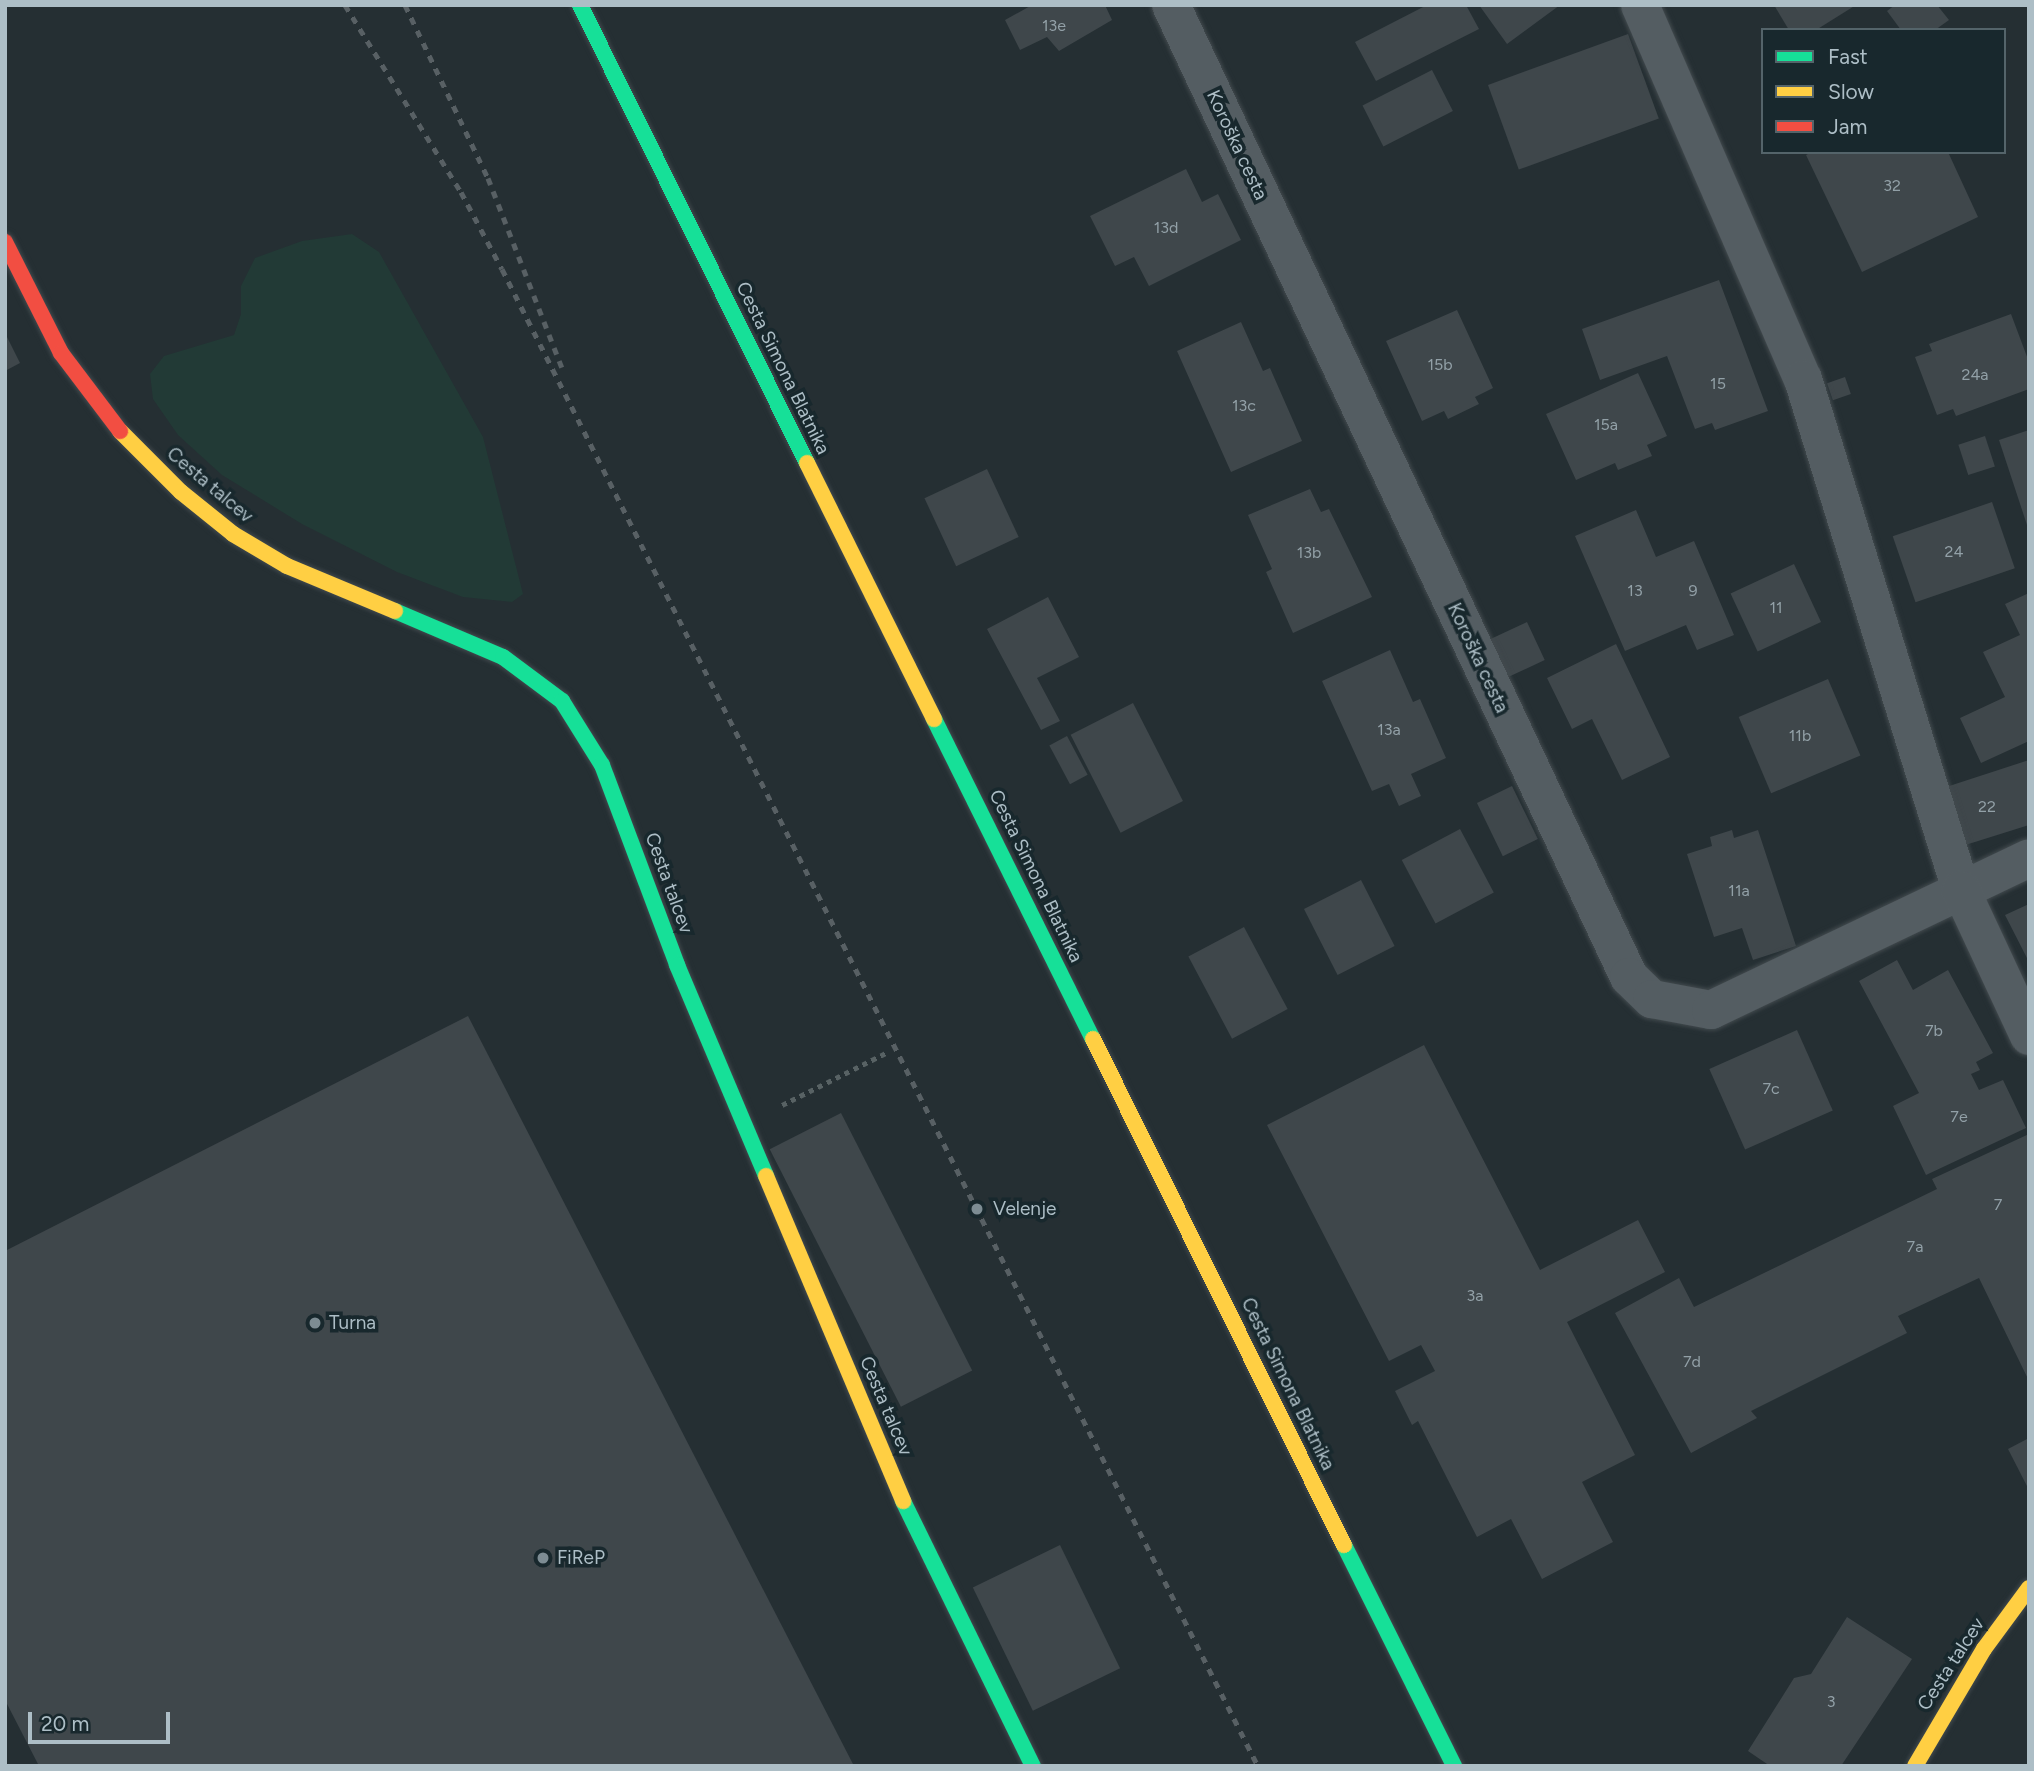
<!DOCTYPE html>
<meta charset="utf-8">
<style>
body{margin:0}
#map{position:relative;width:2034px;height:1771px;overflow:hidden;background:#252f33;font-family:Figtree,sans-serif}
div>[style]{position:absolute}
.green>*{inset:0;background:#223a36}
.building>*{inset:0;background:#3f474b;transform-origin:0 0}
.path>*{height:4.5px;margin-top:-2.25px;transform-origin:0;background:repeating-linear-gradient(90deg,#586264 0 5px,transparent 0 10px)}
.roads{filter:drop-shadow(0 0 2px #424a4e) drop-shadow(0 0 2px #424a4e)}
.street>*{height:38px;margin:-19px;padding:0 19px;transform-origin:19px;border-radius:19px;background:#545d62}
.fast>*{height:16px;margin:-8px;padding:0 8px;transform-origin:8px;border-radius:8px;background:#16e098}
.slow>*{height:16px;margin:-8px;padding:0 8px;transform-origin:8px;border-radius:8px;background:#ffcf43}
.jam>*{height:16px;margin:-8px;padding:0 8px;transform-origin:8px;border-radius:8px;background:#f24e42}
.rail>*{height:5px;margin-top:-2.5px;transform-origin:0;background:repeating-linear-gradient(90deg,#586064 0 7px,transparent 0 14px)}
.dots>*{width:19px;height:19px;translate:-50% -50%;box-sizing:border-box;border:4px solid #18282d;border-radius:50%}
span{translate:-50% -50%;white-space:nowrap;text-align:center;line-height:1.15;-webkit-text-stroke:7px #18282d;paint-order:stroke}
.number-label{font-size:16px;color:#92a0a7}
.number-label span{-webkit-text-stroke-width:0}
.street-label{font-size:19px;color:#adbec6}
.poi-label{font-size:19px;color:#adbec6}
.left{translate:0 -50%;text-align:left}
.frame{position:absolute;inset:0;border:7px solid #adbec6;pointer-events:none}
.legend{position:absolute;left:1761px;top:28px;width:245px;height:126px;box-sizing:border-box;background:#18282d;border:2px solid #54646a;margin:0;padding:9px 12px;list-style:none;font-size:21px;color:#adbec6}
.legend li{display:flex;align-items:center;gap:14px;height:35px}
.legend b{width:35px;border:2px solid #54646a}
.scale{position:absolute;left:28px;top:1712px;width:142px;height:32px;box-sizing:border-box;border:4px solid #adbec6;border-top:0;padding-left:9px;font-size:21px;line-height:24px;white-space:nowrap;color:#adbec6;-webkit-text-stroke:5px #18282d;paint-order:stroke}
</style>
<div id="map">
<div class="green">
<i style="clip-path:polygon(352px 234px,379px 252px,483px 437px,523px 594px,512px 602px,463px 597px,397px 572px,302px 524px,222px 475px,178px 435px,153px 399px,150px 374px,164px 356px,234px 335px,241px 314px,241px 286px,255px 258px,302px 241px)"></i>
</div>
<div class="building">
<i style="clip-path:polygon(1032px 5px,1105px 5px,1112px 20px,1059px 51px,1047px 37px,1020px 50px,1005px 20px)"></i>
<i style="clip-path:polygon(1427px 5px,1466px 5px,1479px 29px,1376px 81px,1355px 42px)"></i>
<i style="clip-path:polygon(1479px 5px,1560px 5px,1507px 44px)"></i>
<i style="clip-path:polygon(1774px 5px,1856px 5px,1816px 30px,1789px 30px)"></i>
<i style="clip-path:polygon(1895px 5px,1937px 5px,1949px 20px,1935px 30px,1901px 30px,1887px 11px)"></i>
<i style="left:1628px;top:34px;width:90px;height:149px;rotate:70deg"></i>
<i style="left:1432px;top:70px;width:46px;height:78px;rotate:63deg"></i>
<i style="clip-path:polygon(1812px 152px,1948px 152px,1978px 217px,1862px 272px,1806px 155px)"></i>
<i style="clip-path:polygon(1186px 169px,1202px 202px,1218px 194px,1241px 240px,1149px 286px,1134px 257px,1115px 266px,1090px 216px)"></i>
<i style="clip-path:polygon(1719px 280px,1768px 411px,1715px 430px,1712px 423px,1695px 429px,1667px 356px,1600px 380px,1582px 329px)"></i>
<i style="clip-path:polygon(1457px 310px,1493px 388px,1475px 397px,1479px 404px,1448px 419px,1444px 411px,1422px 421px,1386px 341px)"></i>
<i style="clip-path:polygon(2011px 314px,2029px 362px,2029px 389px,1956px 416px,1953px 409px,1937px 415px,1915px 357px,1932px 351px,1929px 344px)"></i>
<i style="clip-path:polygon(1241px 322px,1263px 371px,1270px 368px,1302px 441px,1231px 472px,1177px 351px)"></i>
<i style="clip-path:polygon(5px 333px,20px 363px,5px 371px)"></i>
<i style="clip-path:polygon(1638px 373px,1667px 436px,1647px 445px,1652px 456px,1618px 470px,1615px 463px,1576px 480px,1546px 414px)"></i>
<i style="left:1845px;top:377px;width:18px;height:19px;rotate:71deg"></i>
<i style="clip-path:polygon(2029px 430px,2029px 527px,2028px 528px,1999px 440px)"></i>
<i style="left:1985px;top:436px;width:32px;height:28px;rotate:72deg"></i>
<i style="left:987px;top:469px;width:75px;height:69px;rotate:65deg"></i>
<i style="clip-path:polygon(1310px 489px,1321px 512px,1329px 509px,1372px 597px,1293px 633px,1266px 572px,1272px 569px,1248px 515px)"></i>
<i style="left:1992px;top:502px;width:70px;height:105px;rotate:71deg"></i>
<i style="clip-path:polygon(1636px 510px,1656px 557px,1694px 541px,1734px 635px,1697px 650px,1686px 625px,1625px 651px,1575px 536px)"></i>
<i style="left:1794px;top:564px;width:64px;height:70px;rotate:65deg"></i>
<i style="clip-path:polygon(2029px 593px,2029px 741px,1981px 763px,1960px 718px,2005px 697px,1983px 652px,2020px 635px,2005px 604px)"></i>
<i style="clip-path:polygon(1048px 597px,1079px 657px,1037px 678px,1060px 721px,1041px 730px,987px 629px)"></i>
<i style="left:1527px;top:622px;width:42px;height:42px;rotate:65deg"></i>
<i style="clip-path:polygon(1616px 644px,1670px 757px,1622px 780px,1592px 719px,1572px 729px,1547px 678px)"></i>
<i style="clip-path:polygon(1390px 650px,1413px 702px,1420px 699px,1446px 758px,1411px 774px,1421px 796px,1399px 806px,1389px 784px,1372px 791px,1322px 681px)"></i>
<i style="left:1828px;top:679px;width:83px;height:97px;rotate:67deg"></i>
<i style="left:1133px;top:703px;width:110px;height:70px;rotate:63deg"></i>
<i style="left:1067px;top:736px;width:44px;height:20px;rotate:62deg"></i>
<i style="clip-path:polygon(2029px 760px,2029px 825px,1959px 847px,1940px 789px)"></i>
<i style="left:1512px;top:786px;width:59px;height:39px;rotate:64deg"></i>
<i style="left:1460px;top:829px;width:72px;height:66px;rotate:62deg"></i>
<i style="clip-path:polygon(1732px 830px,1734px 838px,1758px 830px,1796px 946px,1753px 960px,1742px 928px,1714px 937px,1687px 854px,1712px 846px,1710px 837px)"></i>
<i style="left:1361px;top:880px;width:74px;height:64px;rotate:63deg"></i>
<i style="clip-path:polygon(2029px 904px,2029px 962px,2005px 915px)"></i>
<i style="left:1244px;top:927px;width:93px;height:63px;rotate:62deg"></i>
<i style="clip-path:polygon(1897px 960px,1913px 990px,1948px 970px,1993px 1053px,1976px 1062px,1980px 1070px,1971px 1074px,1979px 1090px,2003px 1080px,2026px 1128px,1926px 1175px,1893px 1106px,1919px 1093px,1859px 981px)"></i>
<i style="clip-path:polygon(468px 1016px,854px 1766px,39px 1766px,5px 1700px,5px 1251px)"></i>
<i style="left:1797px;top:1030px;width:88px;height:96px;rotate:66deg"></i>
<i style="clip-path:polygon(1424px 1045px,1540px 1270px,1638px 1220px,1665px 1272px,1567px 1322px,1635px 1455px,1582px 1482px,1613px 1542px,1542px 1579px,1511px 1519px,1477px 1537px,1418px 1421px,1412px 1425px,1395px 1391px,1435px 1371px,1421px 1345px,1389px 1361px,1267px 1125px)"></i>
<i style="left:841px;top:1113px;width:289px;height:80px;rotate:63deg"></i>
<i style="clip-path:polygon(2029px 1134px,2029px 1381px,1979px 1278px,1898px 1316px,1907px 1333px,1751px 1411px,1757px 1418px,1691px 1453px,1615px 1313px,1679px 1278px,1694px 1307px,1937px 1189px,1932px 1179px)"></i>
<i style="clip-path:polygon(2029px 1438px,2029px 1490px,2008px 1449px)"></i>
<i style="left:1060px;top:1545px;width:137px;height:97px;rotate:64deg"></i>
<i style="clip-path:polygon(1847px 1617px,1912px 1659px,1841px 1766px,1770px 1766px,1748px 1751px,1794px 1678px,1811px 1674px)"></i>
</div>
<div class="path">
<i style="left:782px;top:1105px;width:116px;rotate:-26.6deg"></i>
</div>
<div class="roads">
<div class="street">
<i style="left:1171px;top:5px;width:1074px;rotate:64.77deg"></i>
<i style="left:1629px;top:977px;width:32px;rotate:44deg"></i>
<i style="left:1652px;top:999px;width:60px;rotate:10.6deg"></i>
<i style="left:1711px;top:1010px;width:352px;rotate:-25.5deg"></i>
<i style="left:1640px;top:5px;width:408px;rotate:66.5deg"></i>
<i style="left:1803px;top:379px;width:535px;rotate:72.82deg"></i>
<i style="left:1961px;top:890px;width:161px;rotate:65deg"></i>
</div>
<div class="fast">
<i style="left:580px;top:5px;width:511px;rotate:63.64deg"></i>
<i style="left:395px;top:611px;width:117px;rotate:23.1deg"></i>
<i style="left:503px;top:657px;width:74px;rotate:36.7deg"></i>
<i style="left:562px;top:701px;width:75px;rotate:58deg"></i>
<i style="left:602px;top:765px;width:214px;rotate:69.4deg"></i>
<i style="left:677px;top:965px;width:229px;rotate:67.1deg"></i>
<i style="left:934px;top:719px;width:357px;rotate:63.6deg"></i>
<i style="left:903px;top:1501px;width:295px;rotate:63.9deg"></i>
<i style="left:1344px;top:1545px;width:247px;rotate:63.5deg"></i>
</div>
<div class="slow">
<i style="left:120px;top:431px;width:86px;rotate:45deg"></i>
<i style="left:181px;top:492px;width:67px;rotate:38.9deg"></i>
<i style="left:233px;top:534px;width:63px;rotate:30.7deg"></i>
<i style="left:287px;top:566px;width:117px;rotate:22.6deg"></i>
<i style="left:807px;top:463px;width:286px;rotate:63.6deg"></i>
<i style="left:1093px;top:1039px;width:565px;rotate:63.62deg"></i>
<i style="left:766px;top:1176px;width:353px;rotate:67.1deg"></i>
<i style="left:1915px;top:1766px;width:136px;rotate:-59.5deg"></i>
<i style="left:1984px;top:1649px;width:76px;rotate:-53.6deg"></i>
</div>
<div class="jam">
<i style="left:5px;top:242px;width:124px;rotate:63.2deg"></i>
<i style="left:61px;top:353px;width:98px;rotate:52.9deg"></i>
</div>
</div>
<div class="rail">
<i style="left:345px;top:5px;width:220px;rotate:58.2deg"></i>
<i style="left:461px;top:192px;width:87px;rotate:62deg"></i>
<i style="left:502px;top:269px;width:1677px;rotate:63.21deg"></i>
<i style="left:405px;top:5px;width:192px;rotate:64.4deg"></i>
<i style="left:488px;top:178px;width:204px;rotate:68.7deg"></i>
</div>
<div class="dots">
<i style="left:977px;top:1209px;background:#7d8c93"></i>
<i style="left:315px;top:1323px;background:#7d8c93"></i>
<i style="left:543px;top:1558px;background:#7d8c93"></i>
</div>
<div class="number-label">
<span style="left:1054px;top:26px">13e</span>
<span style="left:1892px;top:186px">32</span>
<span style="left:1166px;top:228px">13d</span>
<span style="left:1440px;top:365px">15b</span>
<span style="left:1975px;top:375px">24a</span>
<span style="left:1718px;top:384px">15</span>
<span style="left:1244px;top:406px">13c</span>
<span style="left:1606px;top:425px">15a</span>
<span style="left:1954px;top:552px">24</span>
<span style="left:1309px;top:553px">13b</span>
<span style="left:1635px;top:591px">13</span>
<span style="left:1693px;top:591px">9</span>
<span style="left:1776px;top:608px">11</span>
<span style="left:1389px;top:730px">13a</span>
<span style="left:1800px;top:736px">11b</span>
<span style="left:1987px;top:807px">22</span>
<span style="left:1739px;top:891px">11a</span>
<span style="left:1934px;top:1031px">7b</span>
<span style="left:1771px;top:1089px">7c</span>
<span style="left:1959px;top:1117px">7e</span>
<span style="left:1998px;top:1205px">7</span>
<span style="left:1915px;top:1247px">7a</span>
<span style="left:1475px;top:1296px">3a</span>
<span style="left:1692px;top:1362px">7d</span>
<span style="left:1831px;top:1702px">3</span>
</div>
<div class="street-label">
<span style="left:1237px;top:145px;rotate:65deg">Koroška cesta</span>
<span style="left:783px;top:368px;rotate:64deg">Cesta Simona Blatnika</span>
<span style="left:210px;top:485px;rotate:40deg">Cesta talcev</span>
<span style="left:1478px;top:658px;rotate:65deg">Koroška cesta</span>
<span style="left:1036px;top:876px;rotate:64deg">Cesta Simona Blatnika</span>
<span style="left:669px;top:883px;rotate:70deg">Cesta talcev</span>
<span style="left:1288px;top:1384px;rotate:64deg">Cesta Simona Blatnika</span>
<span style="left:886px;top:1406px;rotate:67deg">Cesta talcev</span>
<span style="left:1951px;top:1664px;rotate:-57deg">Cesta talcev</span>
</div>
<div class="poi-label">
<span class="left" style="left:993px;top:1209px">Velenje</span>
<span class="left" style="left:329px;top:1323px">Turna</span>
<span class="left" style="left:557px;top:1558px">FiReP</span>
</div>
<div class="frame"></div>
<ul class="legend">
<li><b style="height:9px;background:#16e098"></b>Fast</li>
<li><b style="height:9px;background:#ffcf43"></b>Slow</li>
<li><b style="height:9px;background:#f24e42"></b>Jam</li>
</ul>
<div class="scale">20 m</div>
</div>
